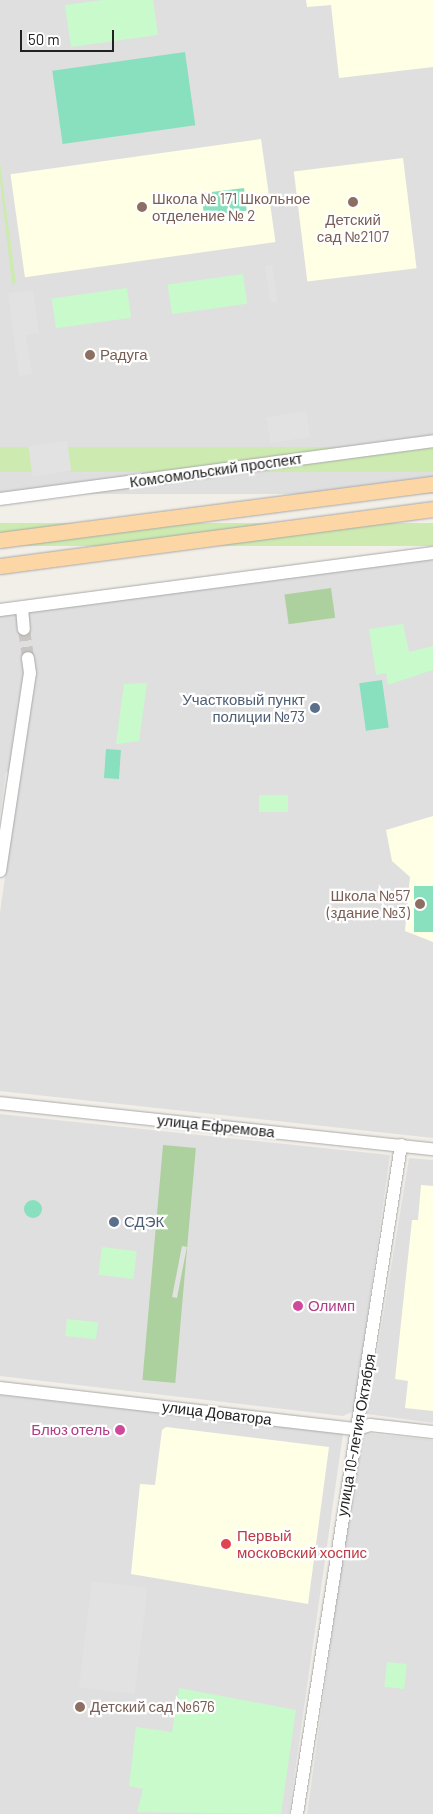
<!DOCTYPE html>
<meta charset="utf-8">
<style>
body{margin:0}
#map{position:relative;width:433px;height:1814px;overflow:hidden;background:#f2efe9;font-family:Barlow,sans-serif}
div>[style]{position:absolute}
.residential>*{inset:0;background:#e0dfdf;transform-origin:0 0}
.education>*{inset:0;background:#ffffe5;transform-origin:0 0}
.grass>*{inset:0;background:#cdebb0;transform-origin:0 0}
.forest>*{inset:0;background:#add19e;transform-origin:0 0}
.park>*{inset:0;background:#c8facc;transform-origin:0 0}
.pitch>*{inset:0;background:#88e0be;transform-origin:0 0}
.round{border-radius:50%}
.parking>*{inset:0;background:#e2e2e2;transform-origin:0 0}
.minor-tunnel>*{height:12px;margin-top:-6px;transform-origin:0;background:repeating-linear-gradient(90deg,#c8c6c1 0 12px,transparent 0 18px)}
.roads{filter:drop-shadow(0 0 1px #a9a9a9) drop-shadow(0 0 1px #a9a9a9)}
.minor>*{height:12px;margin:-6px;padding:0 6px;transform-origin:6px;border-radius:6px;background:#fff}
.major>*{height:15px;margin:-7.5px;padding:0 7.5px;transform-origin:7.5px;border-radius:7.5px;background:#fcd6a4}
.dots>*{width:14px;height:14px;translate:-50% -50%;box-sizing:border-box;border:2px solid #fff;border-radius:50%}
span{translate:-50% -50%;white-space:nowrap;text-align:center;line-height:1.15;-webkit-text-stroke:4.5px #fff;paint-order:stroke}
.education-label{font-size:15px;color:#785e54}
.left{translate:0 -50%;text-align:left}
.right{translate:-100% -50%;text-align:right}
.street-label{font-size:15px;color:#222}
.service-label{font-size:15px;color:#4e5e75}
.hotel-label{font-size:15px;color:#b23c85}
.health-label{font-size:15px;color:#be3a42}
.scale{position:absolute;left:20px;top:30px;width:94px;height:22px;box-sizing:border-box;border:2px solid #222;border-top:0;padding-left:6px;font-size:15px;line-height:18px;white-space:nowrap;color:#222;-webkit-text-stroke:4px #fff;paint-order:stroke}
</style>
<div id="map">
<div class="residential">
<i style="left:0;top:0;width:433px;height:494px"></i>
<i style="clip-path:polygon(433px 556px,433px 1138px,0 1091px,0 913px,19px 774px,6px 772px,0 816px,0 614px)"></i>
<i style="clip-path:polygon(0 1114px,390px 1155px,354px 1411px,343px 1416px,0 1376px)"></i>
<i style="clip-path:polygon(409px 1158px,433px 1160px,433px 1423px,367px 1414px)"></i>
<i style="clip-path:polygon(0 1395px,343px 1433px,289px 1814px,0 1814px)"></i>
<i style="clip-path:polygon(365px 1433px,433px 1440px,433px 1814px,307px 1814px,359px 1439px)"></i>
</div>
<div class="education">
<i style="clip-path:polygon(306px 0,433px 0,433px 67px,339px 78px,331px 5px,307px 7px)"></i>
<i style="left:261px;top:139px;width:104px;height:253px;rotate:82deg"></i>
<i style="left:403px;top:158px;width:111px;height:110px;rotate:83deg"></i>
<i style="clip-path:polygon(433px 816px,433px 942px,405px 931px,410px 877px,392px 861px,386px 830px)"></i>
<i style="clip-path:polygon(421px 1185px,433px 1186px,433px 1411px,405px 1408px,408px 1381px,395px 1379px,412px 1220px,418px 1220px)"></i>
<i style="clip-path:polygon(166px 1427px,329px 1447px,308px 1604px,131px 1574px,140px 1484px,155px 1485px,162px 1430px)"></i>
</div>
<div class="grass">
<i style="clip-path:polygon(0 162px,16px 283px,12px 284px,0 180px)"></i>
<i style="left:433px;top:447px;width:25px;height:437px;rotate:90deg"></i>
<i style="left:433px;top:523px;width:23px;height:437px;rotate:90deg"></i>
</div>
<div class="forest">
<i style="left:331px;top:588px;width:30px;height:47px;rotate:82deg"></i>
<i style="left:163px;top:1145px;width:33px;height:236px;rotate:5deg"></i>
</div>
<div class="park">
<i style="clip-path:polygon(103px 0,153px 0,158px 35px,71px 47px,65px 5px)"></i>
<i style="left:243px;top:274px;width:30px;height:76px;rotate:82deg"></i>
<i style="left:127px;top:288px;width:30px;height:76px;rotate:82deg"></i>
<i style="clip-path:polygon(403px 624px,409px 652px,433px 646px,433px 670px,388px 685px,386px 673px,376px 675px,369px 629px)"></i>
<i style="clip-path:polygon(147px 683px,139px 741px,116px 744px,124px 684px)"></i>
<i style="left:259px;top:795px;width:29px;height:17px"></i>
<i style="left:102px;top:1247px;width:35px;height:28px;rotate:7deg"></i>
<i style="left:67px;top:1319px;width:31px;height:17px;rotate:6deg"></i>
<i style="left:387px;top:1662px;width:20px;height:25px;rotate:6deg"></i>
<i style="clip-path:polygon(179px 1688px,296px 1710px,281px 1814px,137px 1812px,143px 1789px,129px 1786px,136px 1727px,172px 1732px)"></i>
</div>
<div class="pitch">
<i style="left:185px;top:52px;width:74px;height:134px;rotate:82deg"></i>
<i style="left:244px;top:188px;width:23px;height:43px;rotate:83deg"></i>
<i style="left:382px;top:680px;width:48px;height:23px;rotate:82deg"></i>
<i style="left:106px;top:749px;width:15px;height:29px;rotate:4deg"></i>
<i style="left:414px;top:886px;width:19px;height:46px"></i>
<i class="round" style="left:24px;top:1200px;width:18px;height:18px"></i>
</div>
<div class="parking">
<i style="left:272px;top:265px;width:37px;height:7px;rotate:82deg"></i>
<i style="clip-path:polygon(33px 290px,39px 333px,26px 335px,32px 374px,19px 376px,8px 293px)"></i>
<i style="left:306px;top:411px;width:26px;height:40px;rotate:81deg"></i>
<i style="left:67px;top:441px;width:30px;height:39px;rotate:82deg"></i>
<i style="left:182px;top:1246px;width:5px;height:52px;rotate:11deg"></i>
<i style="left:92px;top:1581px;width:56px;height:107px;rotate:7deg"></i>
</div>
<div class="minor-tunnel">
<i style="left:24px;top:629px;width:29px;rotate:82deg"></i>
</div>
<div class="roads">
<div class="minor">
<i style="left:0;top:499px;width:437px;rotate:-7.6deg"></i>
<i style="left:22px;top:608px;width:21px;rotate:85deg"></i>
<i style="left:0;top:610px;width:437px;rotate:-7.5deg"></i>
<i style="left:0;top:871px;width:200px;rotate:-81.4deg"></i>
<i style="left:30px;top:673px;width:15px;rotate:-98deg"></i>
<i style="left:0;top:1103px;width:435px;rotate:6.1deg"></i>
<i style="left:0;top:1388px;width:359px;rotate:6.6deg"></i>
<i style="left:357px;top:1429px;width:14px;rotate:-17deg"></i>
<i style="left:370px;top:1425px;width:63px;rotate:6.3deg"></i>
<i style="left:297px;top:1814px;width:677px;rotate:-81.16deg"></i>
</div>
<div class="major">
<i style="left:0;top:540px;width:437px;rotate:-7.4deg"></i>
<i style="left:0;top:566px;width:437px;rotate:-7.5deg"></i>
</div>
</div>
<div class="dots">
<i style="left:353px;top:202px;background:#8d6e63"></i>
<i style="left:142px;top:207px;background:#8d6e63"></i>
<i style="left:90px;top:355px;background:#8d6e63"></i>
<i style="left:315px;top:708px;background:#5c6f8a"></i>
<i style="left:420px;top:904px;background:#8d6e63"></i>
<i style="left:114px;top:1222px;background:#5c6f8a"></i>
<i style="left:298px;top:1306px;background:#d1479c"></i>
<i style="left:120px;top:1430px;background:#d1479c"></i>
<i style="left:226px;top:1544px;background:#e0444e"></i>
<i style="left:80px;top:1707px;background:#8d6e63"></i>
</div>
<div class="education-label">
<span class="left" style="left:152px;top:207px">Школа № 171 Школьное<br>отделение № 2</span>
<span style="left:353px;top:228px">Детский<br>сад №2107</span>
<span class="left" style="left:100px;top:355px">Радуга</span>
<span class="right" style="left:410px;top:904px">Школа №57<br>(здание №3)</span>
<span class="left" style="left:90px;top:1707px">Детский сад №676</span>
</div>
<div class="street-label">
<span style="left:216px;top:470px;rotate:-8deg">Комсомольский проспект</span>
<span style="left:216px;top:1126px;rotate:6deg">улица Ефремова</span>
<span style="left:217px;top:1413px;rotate:7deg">улица Доватора</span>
<span style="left:356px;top:1435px;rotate:-80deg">улица 10-летия Октября</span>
</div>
<div class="service-label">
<span class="right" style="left:305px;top:708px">Участковый пункт<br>полиции №73</span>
<span class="left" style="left:124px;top:1222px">СДЭК</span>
</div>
<div class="hotel-label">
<span class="left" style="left:308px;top:1306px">Олимп</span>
<span class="right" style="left:110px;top:1430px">Блюз отель</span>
</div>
<div class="health-label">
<span class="left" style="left:237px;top:1544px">Первый<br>московский хоспис</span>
</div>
<div class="scale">50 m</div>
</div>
